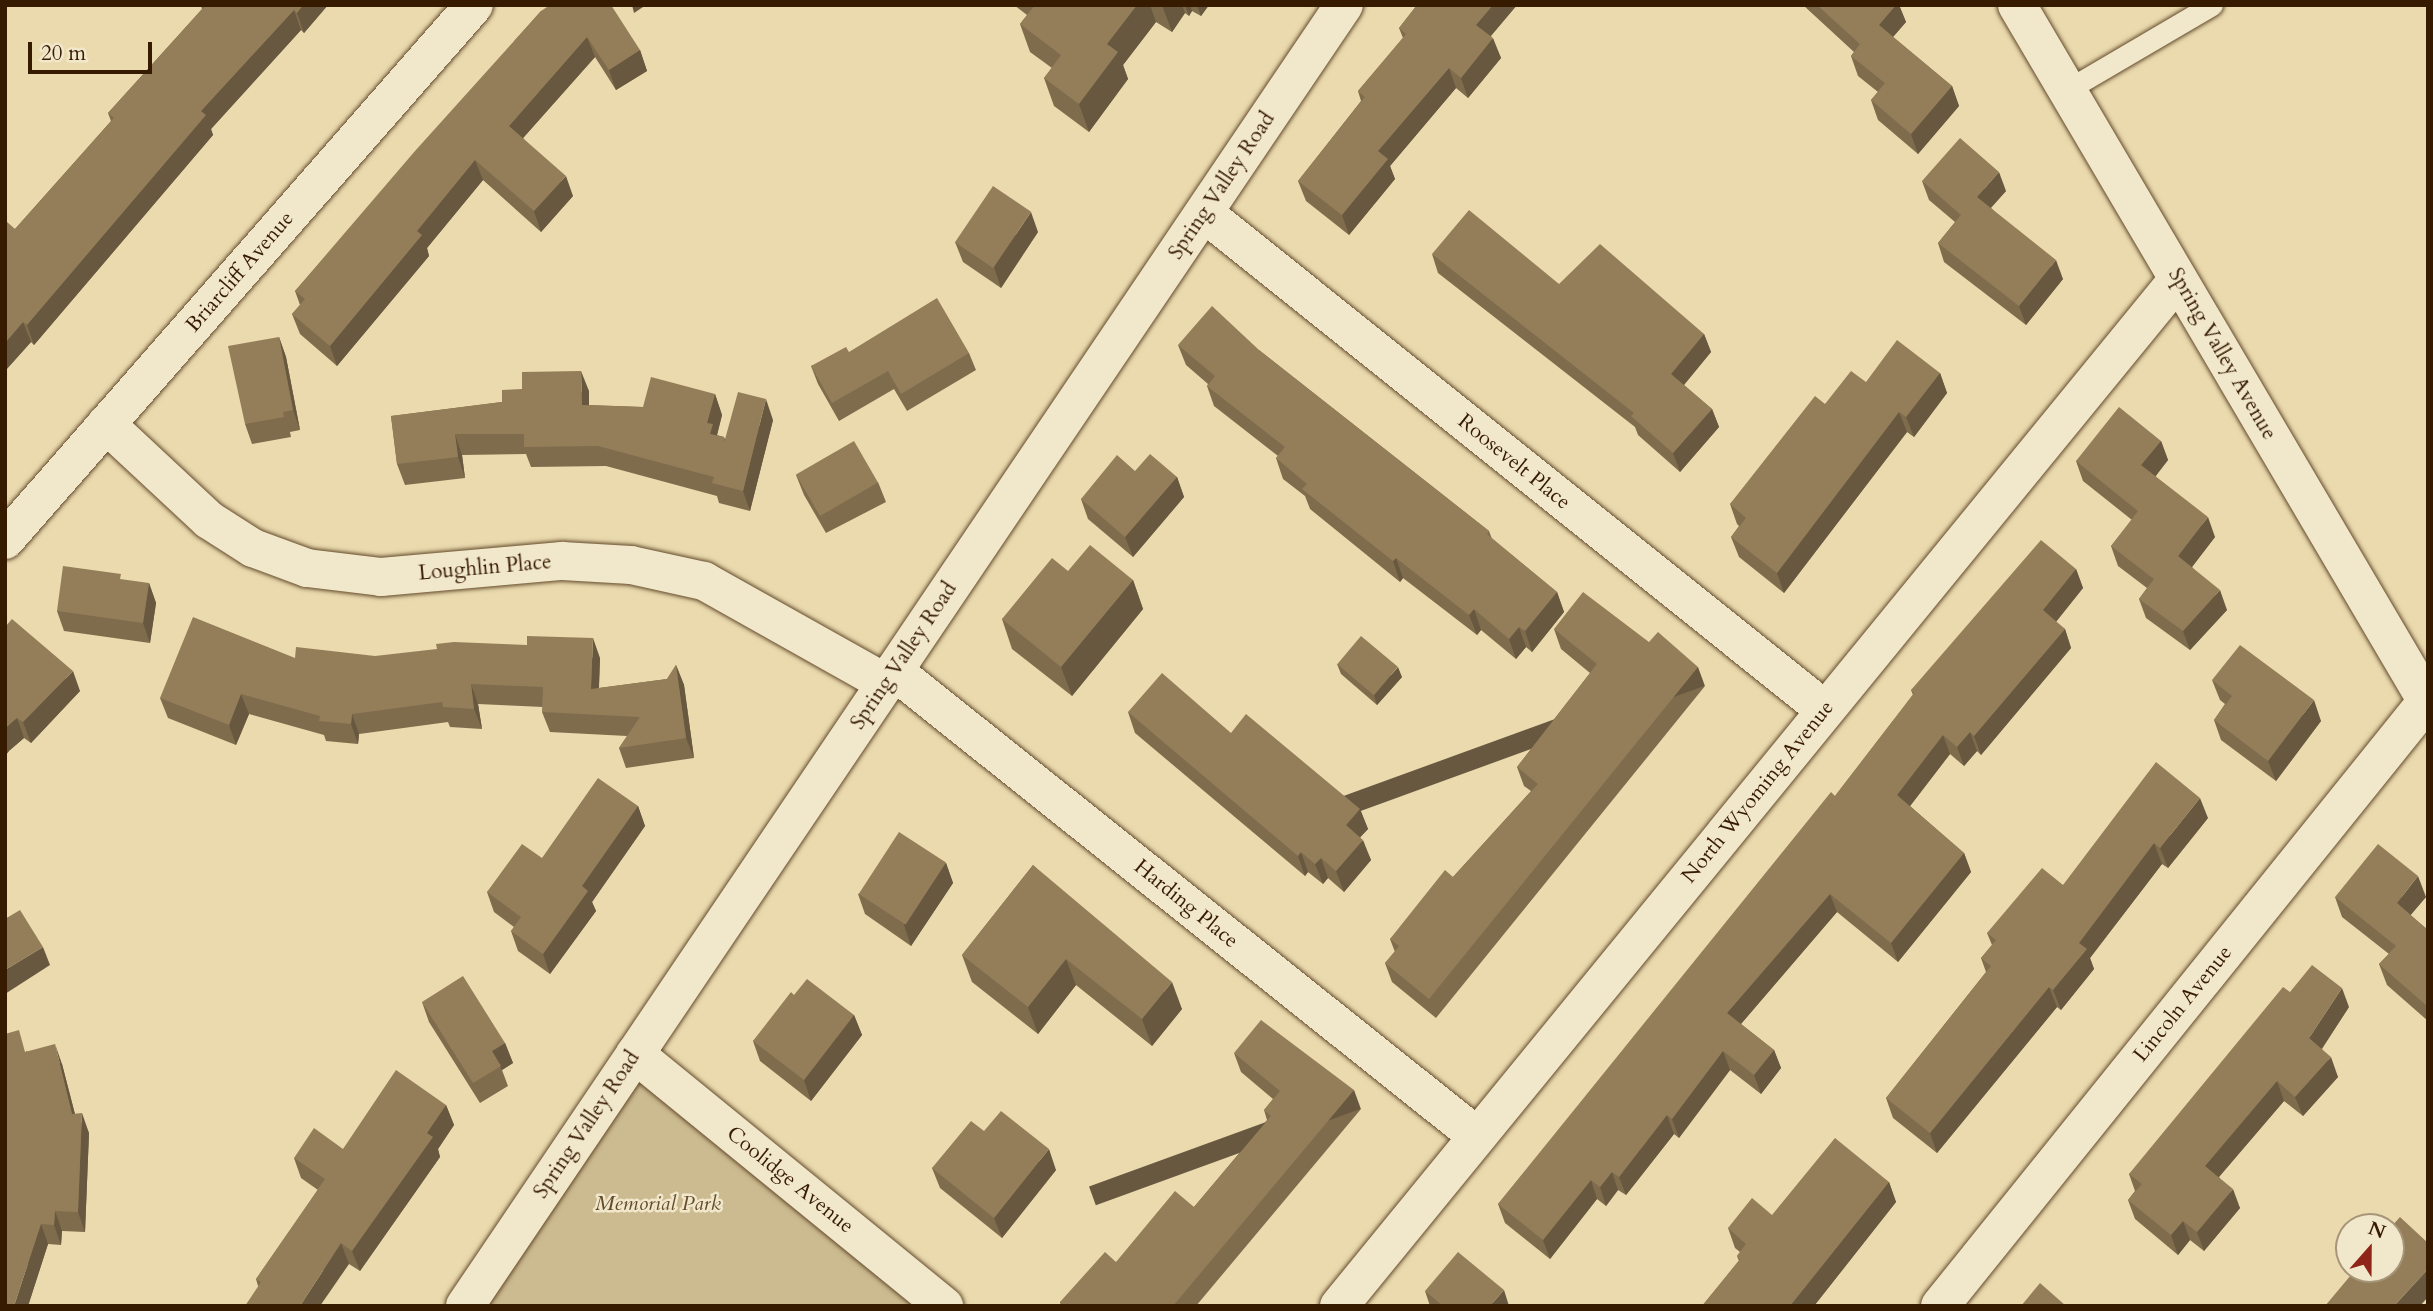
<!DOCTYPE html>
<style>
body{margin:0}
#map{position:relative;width:2433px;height:1311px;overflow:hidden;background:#eadaae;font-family:Cardo,serif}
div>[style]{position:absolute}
.green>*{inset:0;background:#ccba90}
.roads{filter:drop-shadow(0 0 2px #644b2c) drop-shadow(0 0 2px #644b2c)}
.service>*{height:21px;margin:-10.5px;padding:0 10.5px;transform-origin:10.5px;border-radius:10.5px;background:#f1e7ca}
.minor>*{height:38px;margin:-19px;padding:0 19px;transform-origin:19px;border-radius:19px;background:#f1e7ca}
.tertiary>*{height:38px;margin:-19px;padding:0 19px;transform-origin:19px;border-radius:19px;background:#f1e7ca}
.wall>*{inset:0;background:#7f6c4d}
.shaded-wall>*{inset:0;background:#68583f;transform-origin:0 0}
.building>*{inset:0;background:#947e5a;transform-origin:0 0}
span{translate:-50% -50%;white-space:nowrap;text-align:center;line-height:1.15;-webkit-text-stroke:5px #f1e7ca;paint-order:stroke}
.street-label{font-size:21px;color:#371b00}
.park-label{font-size:21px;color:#644b2b;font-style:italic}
.frame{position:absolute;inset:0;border:7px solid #371b00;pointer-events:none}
.north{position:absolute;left:2335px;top:1213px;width:70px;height:70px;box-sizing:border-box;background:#f1e7ca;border:2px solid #a79579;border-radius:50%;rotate:21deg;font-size:19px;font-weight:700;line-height:28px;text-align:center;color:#371b00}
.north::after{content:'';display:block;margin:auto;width:24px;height:32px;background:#8f2418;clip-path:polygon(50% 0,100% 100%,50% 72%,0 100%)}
.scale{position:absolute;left:28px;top:42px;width:124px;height:32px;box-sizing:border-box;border:4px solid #371b00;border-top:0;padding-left:9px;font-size:21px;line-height:24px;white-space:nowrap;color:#371b00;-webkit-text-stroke:5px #f1e7ca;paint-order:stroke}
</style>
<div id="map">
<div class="green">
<i style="clip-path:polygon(635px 1054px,944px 1306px,465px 1306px)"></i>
</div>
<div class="roads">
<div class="service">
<i style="left:2067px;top:90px;width:168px;rotate:-30.4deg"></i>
</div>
<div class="minor">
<i style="left:1204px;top:213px;width:795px;rotate:38.67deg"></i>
<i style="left:106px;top:424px;width:141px;rotate:43deg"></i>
<i style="left:209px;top:520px;width:52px;rotate:32.5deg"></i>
<i style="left:253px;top:548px;width:58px;rotate:20.3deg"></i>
<i style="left:307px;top:568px;width:75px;rotate:6.9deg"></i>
<i style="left:381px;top:577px;width:182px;rotate:-5.1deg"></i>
<i style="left:562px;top:561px;width:69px;rotate:3.3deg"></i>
<i style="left:631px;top:565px;width:75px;rotate:12.4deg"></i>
<i style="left:704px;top:581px;width:209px;rotate:29.3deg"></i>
<i style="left:5px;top:540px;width:711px;rotate:-48.76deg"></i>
<i style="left:894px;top:671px;width:746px;rotate:38.58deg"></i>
<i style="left:635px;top:1054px;width:399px;rotate:39.2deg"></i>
<i style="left:1339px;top:1306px;width:1326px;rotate:-50.75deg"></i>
<i style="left:1940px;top:1306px;width:777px;rotate:-51.17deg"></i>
</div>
<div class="tertiary">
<i style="left:2017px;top:5px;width:810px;rotate:59.51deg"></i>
<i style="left:465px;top:1306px;width:1570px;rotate:-55.96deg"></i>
</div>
</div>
<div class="wall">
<i style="clip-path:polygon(201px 5px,328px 5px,304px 33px,301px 30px,211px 129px,213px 135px,34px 345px,31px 342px,5px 371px,15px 229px,111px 121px,108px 113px,202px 9px)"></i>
<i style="clip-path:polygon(1014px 5px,1209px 5px,1201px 16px,1192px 11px,1189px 16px,1185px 13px,1172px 32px,1156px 22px,1123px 65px,1128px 79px,1089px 132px,1054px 106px,1044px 78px,1052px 68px,1030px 52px,1020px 24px,1027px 15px)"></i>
<i style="clip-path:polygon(1417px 5px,1517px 5px,1491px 36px,1501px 58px,1468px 98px,1456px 88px,1390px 166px,1395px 179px,1349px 235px,1306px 201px,1298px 181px,1361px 101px,1358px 91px,1403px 38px,1399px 28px)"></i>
<i style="clip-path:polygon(1803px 5px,1899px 5px,1906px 22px,1893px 37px,1952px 86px,1959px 106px,1918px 154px,1878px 120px,1871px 100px,1878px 92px,1858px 76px,1851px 56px,1854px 52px)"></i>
<i style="clip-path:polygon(541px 11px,640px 50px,647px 71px,616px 90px,595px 57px,523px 138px,573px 196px,541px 232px,483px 180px,427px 248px,429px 256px,337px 366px,300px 334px,292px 314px,300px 305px,295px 291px)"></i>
<i style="clip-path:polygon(1922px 181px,2006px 191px,1991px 208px,2063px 279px,2026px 325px,1944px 262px,1938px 243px,1955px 222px,1929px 200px)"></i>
<i style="clip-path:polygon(1038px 232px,1001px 288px,963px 262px,955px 242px)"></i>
<i style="clip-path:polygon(1432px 254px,1559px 284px,1704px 334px,1711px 352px,1684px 385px,1712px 409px,1719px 427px,1680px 472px,1638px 435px,1635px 427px,1438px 273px)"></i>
<i style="clip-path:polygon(279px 337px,286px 357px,300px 430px,290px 432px,291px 437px,252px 444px,245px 424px)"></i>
<i style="clip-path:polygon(1178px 345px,1259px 350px,1489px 531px,1492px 539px,1557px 592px,1564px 612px,1532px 652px,1526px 647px,1516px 659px,1481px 630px,1477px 635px,1403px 578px,1400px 582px,1310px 509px,1305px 496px,1283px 479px,1276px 458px,1278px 456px,1214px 406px,1207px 386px,1208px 384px,1186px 365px)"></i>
<i style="clip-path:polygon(849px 352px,969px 353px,976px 370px,907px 411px,894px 389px,839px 421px,818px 384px,811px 366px)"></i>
<i style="clip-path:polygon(1940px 373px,1947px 393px,1914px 437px,1907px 432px,1784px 593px,1739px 557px,1731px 537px,1739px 526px,1737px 524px,1730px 504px,1825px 404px,1866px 382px)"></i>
<i style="clip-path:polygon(589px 391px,589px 405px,643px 407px,715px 394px,722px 415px,717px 435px,724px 437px,725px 439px,773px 420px,750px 511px,719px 503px,717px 496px,606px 466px,531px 467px,526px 454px,462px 455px,465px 478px,405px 485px,397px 464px,391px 416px)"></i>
<i style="clip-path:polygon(2161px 441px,2168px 460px,2155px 476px,2215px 537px,2192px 567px,2227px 610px,2190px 650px,2146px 618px,2139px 599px,2147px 588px,2118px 566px,2111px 546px,2132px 520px,2083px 481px,2076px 461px)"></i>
<i style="clip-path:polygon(1135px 471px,1177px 477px,1184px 497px,1133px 557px,1088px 519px,1081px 499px)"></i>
<i style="clip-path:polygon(796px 475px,878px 482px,886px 502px,826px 533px,804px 495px)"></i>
<i style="clip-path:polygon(2076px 569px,2083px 588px,2056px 622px,2065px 629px,2071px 648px,1981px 755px,1977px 751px,1964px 766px,1950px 754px,1910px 806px,1964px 853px,1971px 872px,1898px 962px,1837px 912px,1741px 1024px,1774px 1050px,1781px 1068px,1761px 1094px,1730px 1070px,1679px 1138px,1674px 1134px,1626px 1195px,1618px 1190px,1606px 1206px,1597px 1199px,1550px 1259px,1505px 1223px,1498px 1204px,1835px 796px,1913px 695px,1911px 690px)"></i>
<i style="clip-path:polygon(1068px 571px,1133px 580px,1143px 609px,1072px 696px,1012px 649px,1002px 619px)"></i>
<i style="clip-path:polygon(149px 583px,156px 603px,150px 643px,64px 631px,57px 611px)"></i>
<i style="clip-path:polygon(5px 627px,80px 691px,31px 743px,24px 738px,10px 750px)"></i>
<i style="clip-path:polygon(1554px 629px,1705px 686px,1436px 1018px,1392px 982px,1385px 963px,1395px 952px,1390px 939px,1453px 877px,1531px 791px,1524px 786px,1517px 767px,1590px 673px,1561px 649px)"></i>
<i style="clip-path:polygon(375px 656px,600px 658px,599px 688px,667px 679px,676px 665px,684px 685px,694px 758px,626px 768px,619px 748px,627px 736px,550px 732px,542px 712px,543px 707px,478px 704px,482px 729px,450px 727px,448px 722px,359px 734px,358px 744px,326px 741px,324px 735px,249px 714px,236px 745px,168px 718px,160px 698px,295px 658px)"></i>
<i style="clip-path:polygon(1337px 664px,1402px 677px,1377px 705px,1341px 674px)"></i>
<i style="clip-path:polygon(2212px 680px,2321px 721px,2276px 781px,2221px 740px,2214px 720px,2225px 704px,2220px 700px)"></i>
<i style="clip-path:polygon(1128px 712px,1231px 733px,1360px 809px,1368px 829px,1360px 837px,1371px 860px,1344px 892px,1328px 878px,1323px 884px,1308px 872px,1305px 876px,1135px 733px)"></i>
<i style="clip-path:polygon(638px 806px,645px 826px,592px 902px,596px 911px,550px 974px,518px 951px,511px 931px,514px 927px,494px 912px,487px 892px,542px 858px)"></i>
<i style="clip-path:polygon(2208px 818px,2168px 868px,2162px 864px,2090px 958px,2094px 969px,2061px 1010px,2057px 1007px,1937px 1153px,1893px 1118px,1886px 1098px,1986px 972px,1981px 958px,1992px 945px,1987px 933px,2063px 885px)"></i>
<i style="clip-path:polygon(946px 863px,953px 883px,911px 946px,865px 914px,858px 894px)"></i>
<i style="clip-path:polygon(1033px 865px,1182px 1009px,1152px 1046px,1076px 985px,1038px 1034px,972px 982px,962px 955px)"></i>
<i style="clip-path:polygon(2335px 897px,2426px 897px,2410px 915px,2428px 930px,2428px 1021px,2387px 985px,2379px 964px,2389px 954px,2342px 917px)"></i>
<i style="clip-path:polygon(794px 995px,854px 1015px,862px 1035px,811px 1101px,760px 1061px,753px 1041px)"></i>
<i style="clip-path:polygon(422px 1002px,505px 1043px,513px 1063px,502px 1070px,508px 1086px,480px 1103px,429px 1022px)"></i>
<i style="clip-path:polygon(2349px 1007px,2322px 1049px,2338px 1077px,2303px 1116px,2284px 1101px,2219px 1177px,2240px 1208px,2204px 1251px,2190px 1240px,2178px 1255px,2135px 1219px,2128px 1200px,2135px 1191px,2129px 1174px)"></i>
<i style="clip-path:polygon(26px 1051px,62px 1064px,75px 1114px,89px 1133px,85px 1232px,62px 1231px,61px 1245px,48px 1244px,28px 1306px)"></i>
<i style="clip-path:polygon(1234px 1053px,1361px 1109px,1196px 1306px,1061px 1306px,1060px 1302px,1194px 1207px,1267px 1120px,1264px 1110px,1273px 1099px,1241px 1072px)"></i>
<i style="clip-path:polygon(446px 1105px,454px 1125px,438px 1149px,440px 1157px,360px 1271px,349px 1264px,258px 1286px,256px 1279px,318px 1190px,301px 1178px,294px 1158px,343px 1149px)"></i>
<i style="clip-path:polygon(984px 1131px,1056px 1170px,1002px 1238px,940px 1188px,932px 1168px)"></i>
<i style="clip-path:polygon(1889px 1182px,1896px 1202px,1814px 1306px,1702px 1306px,1739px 1261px,1737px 1256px,1740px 1252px,1735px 1248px,1728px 1228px)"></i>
<i style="clip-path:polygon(1425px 1291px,1509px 1306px,1430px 1306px)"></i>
</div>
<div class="shaded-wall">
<i style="clip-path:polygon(303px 5px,328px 5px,304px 33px,297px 13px)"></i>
<i style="clip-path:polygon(632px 5px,646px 5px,634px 13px)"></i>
<i style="clip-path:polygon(1137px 5px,1150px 5px,1156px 22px,1123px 65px,1128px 79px,1089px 132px,1079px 104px,1107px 44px)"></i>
<i style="clip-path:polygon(1162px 5px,1182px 5px,1185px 13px,1172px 32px)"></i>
<i style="clip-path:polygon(1185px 5px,1190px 5px,1192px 11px,1189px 16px)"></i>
<i style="clip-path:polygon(1197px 5px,1209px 5px,1201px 16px)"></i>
<i style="clip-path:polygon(1493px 5px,1517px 5px,1483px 45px,1476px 25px)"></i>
<i style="clip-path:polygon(1896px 5px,1899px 5px,1906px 22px,1886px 45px,1879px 25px)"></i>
<i style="clip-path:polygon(294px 10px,301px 30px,211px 129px,213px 135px,34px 345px,27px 325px,201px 111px)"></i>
<i style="clip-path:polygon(587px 37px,595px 57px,516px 146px,509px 126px)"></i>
<i style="clip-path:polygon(1493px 38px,1501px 58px,1468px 98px,1461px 78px)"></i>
<i style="clip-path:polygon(640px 50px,647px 71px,616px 90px,609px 70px)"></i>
<i style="clip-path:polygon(1449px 68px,1456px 88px,1390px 166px,1395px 179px,1349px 235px,1342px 215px,1378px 151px)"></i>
<i style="clip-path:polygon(1952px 86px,1959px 106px,1918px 154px,1911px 134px)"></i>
<i style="clip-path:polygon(475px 160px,483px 180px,427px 248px,429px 256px,337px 366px,330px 346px,417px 231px)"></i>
<i style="clip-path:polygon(1999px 172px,2006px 191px,1984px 215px,1977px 197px)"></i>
<i style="clip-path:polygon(566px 176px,573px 196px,541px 232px,534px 211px)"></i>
<i style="clip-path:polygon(1031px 212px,1038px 232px,1001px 288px,994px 267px)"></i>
<i style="clip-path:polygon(2056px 260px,2063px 279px,2026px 325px,2019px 306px)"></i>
<i style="clip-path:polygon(23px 322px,31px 342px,5px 371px,5px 343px)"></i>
<i style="clip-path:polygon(1704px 334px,1711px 352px,1678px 392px,1671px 374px)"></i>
<i style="clip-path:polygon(279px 337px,286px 357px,300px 430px,293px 410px)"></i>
<i style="clip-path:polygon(581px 371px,589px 391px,589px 425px,582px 405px)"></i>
<i style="clip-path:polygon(1940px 373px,1947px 393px,1914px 437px,1906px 417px)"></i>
<i style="clip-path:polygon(715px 394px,722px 415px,717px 435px,720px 444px,717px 454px,707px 423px)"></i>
<i style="clip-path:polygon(766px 399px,773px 420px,750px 511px,743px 491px)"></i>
<i style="clip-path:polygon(1712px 409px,1719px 427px,1680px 472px,1673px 453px)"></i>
<i style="clip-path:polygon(1899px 412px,1907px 432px,1784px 593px,1777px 573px)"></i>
<i style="clip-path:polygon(455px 434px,462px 455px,465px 478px,458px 457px)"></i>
<i style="clip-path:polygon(2161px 441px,2168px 460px,2149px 485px,2141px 465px)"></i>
<i style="clip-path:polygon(1177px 477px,1184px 497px,1133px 557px,1125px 537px)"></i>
<i style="clip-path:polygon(2208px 517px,2215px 537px,2185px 576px,2178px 556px)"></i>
<i style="clip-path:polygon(1396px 558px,1403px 578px,1400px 582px,1393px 561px)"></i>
<i style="clip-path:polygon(2076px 569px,2083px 588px,2050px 629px,2043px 610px)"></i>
<i style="clip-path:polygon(1133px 580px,1143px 609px,1072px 696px,1061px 667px)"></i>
<i style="clip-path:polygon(149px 583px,156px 603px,150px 643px,143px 623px)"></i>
<i style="clip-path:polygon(2220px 590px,2227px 610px,2190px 650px,2183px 631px)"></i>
<i style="clip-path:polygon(1557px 592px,1564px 612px,1532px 652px,1525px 631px)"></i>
<i style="clip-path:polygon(1474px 609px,1481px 630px,1477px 635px,1469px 615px)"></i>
<i style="clip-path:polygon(1519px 627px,1526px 647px,1516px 659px,1509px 639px)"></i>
<i style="clip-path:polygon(2065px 629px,2071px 648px,1981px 755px,1974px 736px)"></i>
<i style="clip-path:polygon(593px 638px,600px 658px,598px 709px,591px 689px)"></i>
<i style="clip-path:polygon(676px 665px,684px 685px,694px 758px,686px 738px)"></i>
<i style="clip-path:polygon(1398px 667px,1402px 677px,1377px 705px,1374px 695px)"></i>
<i style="left:1698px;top:667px;width:20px;height:427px;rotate:70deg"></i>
<i style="clip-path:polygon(73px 671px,80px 691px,31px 743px,23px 722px)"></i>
<i style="clip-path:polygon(471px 684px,478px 704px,482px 729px,474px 709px)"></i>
<i style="clip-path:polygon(241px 694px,249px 714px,236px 745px,229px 725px)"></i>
<i style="clip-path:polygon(2314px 700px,2321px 721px,2276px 781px,2268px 761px)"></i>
<i style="clip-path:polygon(352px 714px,359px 734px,358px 744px,351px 724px)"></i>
<i style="clip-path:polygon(17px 718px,24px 738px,10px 750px,5px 756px,5px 728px)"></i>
<i style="clip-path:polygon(1970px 732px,1977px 751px,1964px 766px,1957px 747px)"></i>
<i style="clip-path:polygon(1943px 735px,1950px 754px,1904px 814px,1897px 795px)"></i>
<i style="clip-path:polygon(2200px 798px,2208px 818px,2168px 868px,2160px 848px)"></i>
<i style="clip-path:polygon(638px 806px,645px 826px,592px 902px,596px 911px,550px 974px,543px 954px,582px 886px)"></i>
<i style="clip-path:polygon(1360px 809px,1368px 829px,1353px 845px,1346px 825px)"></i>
<i style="clip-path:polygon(1363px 840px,1371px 860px,1344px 892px,1336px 871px)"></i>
<i style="clip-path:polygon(2154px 843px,2162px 864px,2090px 958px,2094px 969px,2061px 1010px,2053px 990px,2079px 943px)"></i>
<i style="clip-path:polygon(1301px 852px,1308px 872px,1305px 876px,1298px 856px)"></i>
<i style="clip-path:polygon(1964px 853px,1971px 872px,1898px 962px,1891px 943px)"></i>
<i style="clip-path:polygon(1321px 858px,1328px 878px,1323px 884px,1315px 864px)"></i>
<i style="clip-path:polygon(946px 863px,953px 883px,911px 946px,904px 925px)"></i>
<i style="clip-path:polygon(2418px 876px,2426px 897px,2404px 923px,2397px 903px)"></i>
<i style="clip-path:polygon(1830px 894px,1837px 912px,1734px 1032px,1727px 1013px)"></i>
<i style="clip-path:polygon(43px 947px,50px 965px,5px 994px,5px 970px)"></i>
<i style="clip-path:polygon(1066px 959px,1076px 985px,1038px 1034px,1028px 1007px)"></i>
<i style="clip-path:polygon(1172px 982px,1182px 1009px,1152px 1046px,1142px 1019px)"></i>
<i style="clip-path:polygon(2049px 987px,2057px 1007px,1937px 1153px,1930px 1133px)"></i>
<i style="clip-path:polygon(2342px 988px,2349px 1007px,2316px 1057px,2309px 1038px)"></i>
<i style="clip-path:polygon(854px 1015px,862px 1035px,811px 1101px,804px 1080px)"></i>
<i style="clip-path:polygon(505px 1043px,513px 1063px,502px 1070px,492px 1051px)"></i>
<i style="clip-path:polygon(55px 1044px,62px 1064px,80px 1134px,72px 1114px)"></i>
<i style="clip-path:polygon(1774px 1050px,1781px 1068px,1761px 1094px,1754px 1075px)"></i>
<i style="clip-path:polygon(1723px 1051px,1730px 1070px,1679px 1138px,1672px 1119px)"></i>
<i style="clip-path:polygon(2331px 1057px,2338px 1077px,2303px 1116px,2295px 1097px)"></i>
<i style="clip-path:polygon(2277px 1081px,2284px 1101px,2212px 1185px,2205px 1166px)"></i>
<i style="left:1354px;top:1090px;width:20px;height:282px;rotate:70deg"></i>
<i style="clip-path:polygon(446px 1105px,454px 1125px,438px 1149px,440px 1157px,360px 1271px,352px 1251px,427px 1133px)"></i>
<i style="clip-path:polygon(82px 1113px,89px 1133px,85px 1232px,78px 1212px)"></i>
<i style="clip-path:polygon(1667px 1115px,1674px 1134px,1626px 1195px,1619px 1177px)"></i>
<i style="clip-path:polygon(1049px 1149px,1056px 1170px,1002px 1238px,994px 1218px)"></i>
<i style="clip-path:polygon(1612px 1172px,1618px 1190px,1606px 1206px,1600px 1187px)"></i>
<i style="clip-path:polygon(1591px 1180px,1597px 1199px,1550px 1259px,1543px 1240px)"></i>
<i style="clip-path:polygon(1889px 1182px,1896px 1202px,1814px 1306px,1790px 1306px)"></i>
<i style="clip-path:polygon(2233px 1189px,2240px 1208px,2204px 1251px,2197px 1232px)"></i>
<i style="clip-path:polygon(55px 1211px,62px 1231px,61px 1245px,54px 1225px)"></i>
<i style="clip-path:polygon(2183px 1221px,2190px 1240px,2178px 1255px,2171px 1235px)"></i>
<i style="clip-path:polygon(41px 1224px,48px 1244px,28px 1306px,14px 1306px)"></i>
<i style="clip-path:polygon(341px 1243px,349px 1264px,320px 1306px,300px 1306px)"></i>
<i style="clip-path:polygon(2428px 1269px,2428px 1297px,2420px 1306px,2394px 1306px)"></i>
<i style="clip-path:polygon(1504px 1290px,1509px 1306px,1490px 1306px)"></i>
</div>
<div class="building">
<i style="clip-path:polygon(206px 5px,303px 5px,297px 13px,294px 10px,201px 111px,206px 115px,27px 325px,23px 322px,5px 343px,5px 223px,6px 221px,15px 229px,114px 118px,108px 113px)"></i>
<i style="clip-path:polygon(550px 5px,611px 5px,640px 50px,609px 70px,587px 37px,509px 126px,566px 176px,534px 211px,475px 160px,417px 231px,422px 235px,330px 346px,292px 314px,305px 299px,295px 291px,415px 151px,541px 11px)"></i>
<i style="clip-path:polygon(1035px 5px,1137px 5px,1107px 44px,1118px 52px,1079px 104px,1044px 78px,1061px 55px,1020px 24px)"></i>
<i style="clip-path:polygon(1417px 5px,1493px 5px,1476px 25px,1493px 38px,1461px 78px,1449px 68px,1378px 151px,1388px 159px,1342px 215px,1298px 181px,1365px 97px,1358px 91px,1406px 34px,1399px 28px)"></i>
<i style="clip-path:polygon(1817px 5px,1896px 5px,1879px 25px,1952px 86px,1911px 134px,1871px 100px,1885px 83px,1851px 56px,1860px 44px)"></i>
<i style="clip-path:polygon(1960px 138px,1999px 172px,1977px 197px,2056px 260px,2019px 306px,1938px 243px,1961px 215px,1922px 181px)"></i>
<i style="left:993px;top:186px;width:46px;height:68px;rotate:34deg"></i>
<i style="clip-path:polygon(1469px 210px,1559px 284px,1600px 244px,1704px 334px,1671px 374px,1712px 409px,1673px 453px,1631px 416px,1634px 413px,1432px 254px)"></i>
<i style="clip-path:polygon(937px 298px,969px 353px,901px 394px,888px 371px,832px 403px,811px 366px,846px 347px,849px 352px)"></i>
<i style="clip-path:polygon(1212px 306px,1259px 350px,1489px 531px,1487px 534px,1557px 592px,1525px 631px,1519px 627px,1509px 639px,1474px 609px,1469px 615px,1396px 558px,1393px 561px,1302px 489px,1307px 484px,1276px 458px,1285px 447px,1207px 386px,1215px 376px,1178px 345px)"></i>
<i style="clip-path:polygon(279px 337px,293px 410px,283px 412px,284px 417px,245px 424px,228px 346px)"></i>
<i style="clip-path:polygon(1897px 340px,1940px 373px,1906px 417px,1899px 412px,1777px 573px,1731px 537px,1746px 518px,1730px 504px,1815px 396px,1825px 404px,1851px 371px,1866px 382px)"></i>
<i style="clip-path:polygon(581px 371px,582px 405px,643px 407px,651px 377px,715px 394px,707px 423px,713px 424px,710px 434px,724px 437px,724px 443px,738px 392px,766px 399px,743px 491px,712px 483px,714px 477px,598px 446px,524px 447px,524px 434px,455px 434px,458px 457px,397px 464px,391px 416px,502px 402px,502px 390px,522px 389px,522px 372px)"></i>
<i style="clip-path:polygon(2119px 407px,2161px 441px,2141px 465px,2208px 517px,2178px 556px,2220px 590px,2183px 631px,2139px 599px,2154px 579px,2111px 546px,2138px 511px,2076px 461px)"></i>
<i style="left:854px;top:441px;width:48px;height:67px;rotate:60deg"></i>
<i style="clip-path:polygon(1150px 454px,1177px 477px,1125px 537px,1081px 499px,1117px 455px,1135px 471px)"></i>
<i style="clip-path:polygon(2041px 540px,2076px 569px,2043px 610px,2065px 629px,1974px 736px,1970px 732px,1957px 747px,1943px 735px,1897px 795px,1964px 853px,1891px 943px,1830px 894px,1727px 1013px,1774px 1050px,1754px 1075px,1723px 1051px,1672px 1119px,1667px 1115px,1619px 1177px,1612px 1172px,1600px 1187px,1591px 1180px,1543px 1240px,1498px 1204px,1831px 792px,1835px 796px,1914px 693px,1911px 690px)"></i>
<i style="clip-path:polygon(1090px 545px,1133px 580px,1061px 667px,1002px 619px,1052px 558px,1068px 571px)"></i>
<i style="clip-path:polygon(63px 566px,121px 574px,120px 579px,149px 583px,143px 623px,57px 611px)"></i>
<i style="clip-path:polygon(1583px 592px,1649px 642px,1658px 632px,1698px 667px,1429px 999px,1385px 963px,1399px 946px,1390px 939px,1445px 870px,1453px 877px,1538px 784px,1517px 767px,1597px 664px,1554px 629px)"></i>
<i style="clip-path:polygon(193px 617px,295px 658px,296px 647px,375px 656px,437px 649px,436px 644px,454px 642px,527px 645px,527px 636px,593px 638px,591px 689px,667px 679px,676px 665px,686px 738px,619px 748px,640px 717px,542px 712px,543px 687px,471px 684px,474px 709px,443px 707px,442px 702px,352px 714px,351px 724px,319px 721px,320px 716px,241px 694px,229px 725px,160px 698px)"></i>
<i style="clip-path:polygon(12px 619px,73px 671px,23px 722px,17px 718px,5px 728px,5px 627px)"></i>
<i style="left:1361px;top:636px;width:48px;height:37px;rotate:40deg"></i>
<i style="clip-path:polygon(2240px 645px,2314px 700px,2268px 761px,2214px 720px,2232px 696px,2212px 680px)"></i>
<i style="clip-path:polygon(1162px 673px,1231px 733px,1246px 714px,1360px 809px,1346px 825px,1363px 840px,1336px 871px,1321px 858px,1315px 864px,1301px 852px,1298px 856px,1128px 712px)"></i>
<i style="clip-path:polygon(2156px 762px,2200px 798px,2160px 848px,2154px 843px,2079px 943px,2087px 949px,2053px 990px,2049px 987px,1930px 1133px,1886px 1098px,1991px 966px,1981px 958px,1996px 940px,1987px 933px,2042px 868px,2063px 885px)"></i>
<i style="clip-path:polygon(598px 778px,638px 806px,582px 886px,588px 891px,543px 954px,511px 931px,521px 917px,487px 892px,522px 844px,542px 858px)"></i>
<i style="left:899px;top:832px;width:56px;height:74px;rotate:33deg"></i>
<i style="clip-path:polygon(2378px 844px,2418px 876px,2397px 903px,2428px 930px,2428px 1007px,2379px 964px,2396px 946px,2335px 897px)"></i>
<i style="clip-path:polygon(1033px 865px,1172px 982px,1142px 1019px,1066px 959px,1028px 1007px,962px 955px)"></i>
<i style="clip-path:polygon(20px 910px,43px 947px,5px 970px,5px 919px)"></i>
<i style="clip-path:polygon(2312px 965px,2342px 988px,2309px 1038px,2331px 1057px,2295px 1097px,2277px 1081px,2205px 1166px,2233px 1189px,2197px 1232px,2183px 1221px,2171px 1235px,2128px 1200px,2142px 1184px,2129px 1174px,2283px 987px,2290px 992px)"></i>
<i style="clip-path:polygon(463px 976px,505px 1043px,492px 1051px,501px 1066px,473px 1083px,422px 1002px)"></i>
<i style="clip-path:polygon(807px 979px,854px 1015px,804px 1080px,753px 1041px,791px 992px,794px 995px)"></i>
<i style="clip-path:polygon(1261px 1020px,1354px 1090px,1173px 1306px,1064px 1306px,1060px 1302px,1105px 1252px,1116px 1262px,1175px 1191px,1194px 1207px,1271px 1116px,1264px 1110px,1280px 1091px,1234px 1053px)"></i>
<i style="clip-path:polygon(19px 1030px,25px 1052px,55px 1044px,72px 1114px,82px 1113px,78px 1212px,55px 1211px,54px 1225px,41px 1224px,14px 1306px,5px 1306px,5px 1034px)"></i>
<i style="clip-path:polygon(396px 1070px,446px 1105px,427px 1133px,433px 1137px,352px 1251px,341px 1243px,300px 1306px,245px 1306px,261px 1282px,256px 1279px,325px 1179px,294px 1158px,314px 1128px,343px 1149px)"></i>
<i style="clip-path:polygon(1001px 1111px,1049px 1149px,994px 1218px,932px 1168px,971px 1121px,984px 1131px)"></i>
<i style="clip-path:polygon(1835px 1138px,1889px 1182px,1790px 1306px,1702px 1306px,1740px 1259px,1737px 1256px,1746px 1244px,1728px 1228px,1752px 1198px,1772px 1215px)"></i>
<i style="clip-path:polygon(2400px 1217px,2428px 1243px,2428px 1269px,2394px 1306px,2325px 1306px,2356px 1269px,2391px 1269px,2391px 1227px)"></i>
<i style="clip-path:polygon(1458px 1252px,1504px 1290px,1490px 1306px,1443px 1306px,1425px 1291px)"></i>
<i style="clip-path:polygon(2040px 1283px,2066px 1306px,2021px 1306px)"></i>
</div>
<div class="street-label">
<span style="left:1222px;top:186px;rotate:-56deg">Spring Valley Road</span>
<span style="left:240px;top:272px;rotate:-49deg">Briarcliff Avenue</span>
<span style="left:2222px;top:354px;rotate:60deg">Spring Valley Avenue</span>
<span style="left:1514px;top:462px;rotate:39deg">Roosevelt Place</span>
<span style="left:485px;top:568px;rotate:-5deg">Loughlin Place</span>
<span style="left:904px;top:656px;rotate:-56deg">Spring Valley Road</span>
<span style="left:1758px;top:792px;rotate:-51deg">North Wyoming Avenue</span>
<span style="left:1186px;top:904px;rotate:39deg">Harding Place</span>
<span style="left:2183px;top:1004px;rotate:-51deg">Lincoln Avenue</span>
<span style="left:587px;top:1125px;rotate:-56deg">Spring Valley Road</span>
<span style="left:790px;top:1180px;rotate:39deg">Coolidge Avenue</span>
</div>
<div class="park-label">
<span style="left:658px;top:1204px">Memorial Park</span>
</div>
<div class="frame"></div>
<div class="north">N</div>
<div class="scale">20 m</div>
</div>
